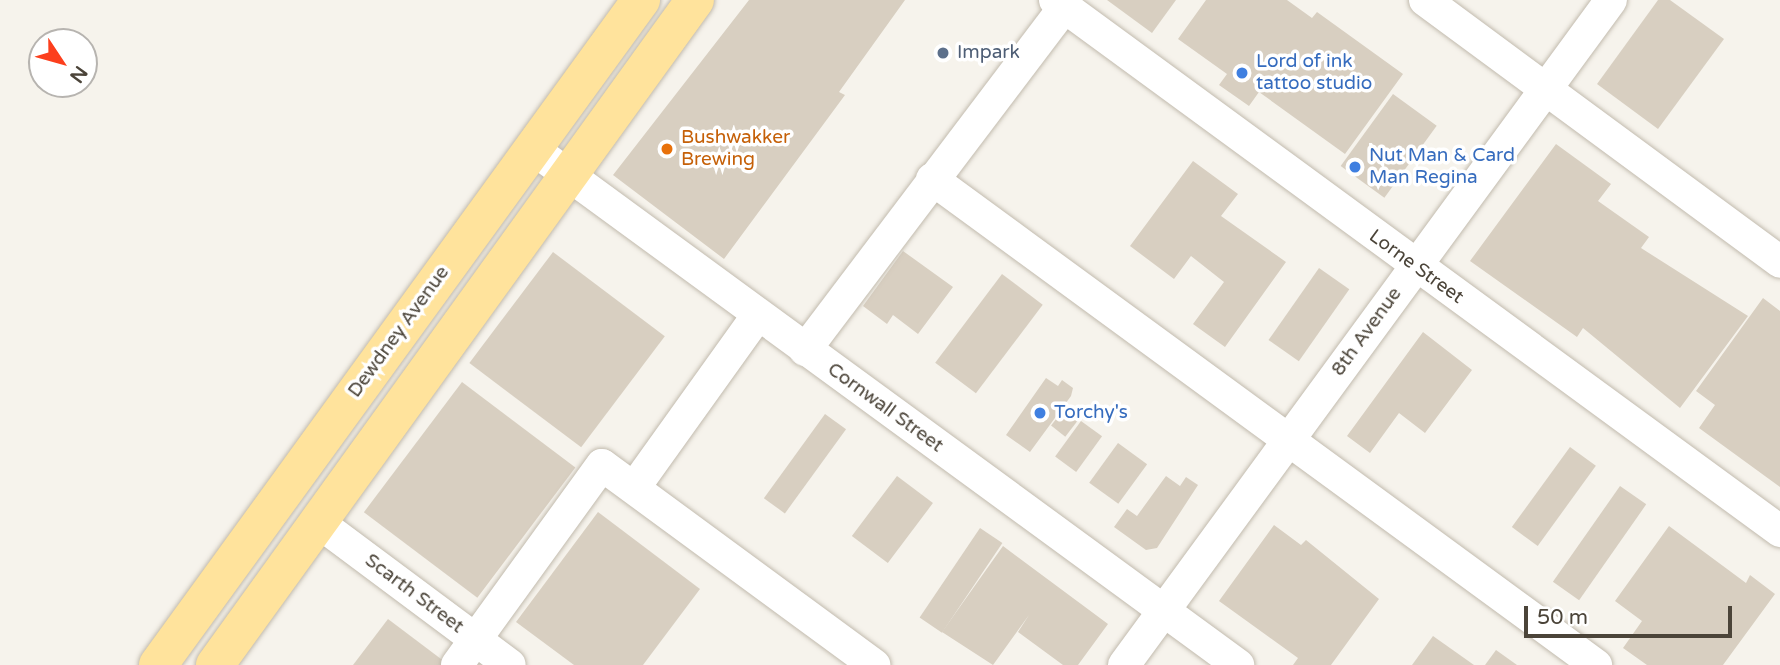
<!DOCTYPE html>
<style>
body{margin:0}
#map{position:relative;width:1780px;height:665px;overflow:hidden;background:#f6f3ec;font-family:"Varela Round",sans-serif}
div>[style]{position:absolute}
.building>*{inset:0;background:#d8cfc1;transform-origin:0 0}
.roads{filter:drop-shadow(0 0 2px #c2bbae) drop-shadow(0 0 2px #c2bbae)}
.minor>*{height:32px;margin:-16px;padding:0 16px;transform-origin:16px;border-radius:16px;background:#fff}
.major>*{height:38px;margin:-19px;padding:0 19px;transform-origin:19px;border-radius:19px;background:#ffe39c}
.dots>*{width:19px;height:19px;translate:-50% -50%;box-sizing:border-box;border:4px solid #fff;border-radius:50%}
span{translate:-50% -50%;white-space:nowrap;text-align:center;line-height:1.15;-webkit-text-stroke:7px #fff;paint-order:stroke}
.service-label{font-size:19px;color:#4e5e75}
.left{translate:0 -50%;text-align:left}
.shop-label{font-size:19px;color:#366cbe}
.food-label{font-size:19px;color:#c56008}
.street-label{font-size:19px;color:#4b4439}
.north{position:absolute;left:28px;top:28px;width:70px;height:70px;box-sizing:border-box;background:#fff;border:2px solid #b7b4b0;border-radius:50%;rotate:126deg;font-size:19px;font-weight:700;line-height:28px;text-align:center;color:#4b4439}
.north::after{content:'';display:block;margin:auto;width:24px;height:32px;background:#fc3f1d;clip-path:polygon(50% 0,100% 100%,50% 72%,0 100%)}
.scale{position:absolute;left:1524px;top:606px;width:208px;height:32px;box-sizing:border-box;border:4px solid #4b4439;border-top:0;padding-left:9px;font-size:21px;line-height:24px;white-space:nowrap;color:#4b4439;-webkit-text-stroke:5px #fff;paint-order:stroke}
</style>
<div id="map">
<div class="building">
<i style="clip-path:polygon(749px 0,905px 0,839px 92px,845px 95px,724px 259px,613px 175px)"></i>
<i style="clip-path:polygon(1107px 0,1176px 0,1152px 33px)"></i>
<i style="clip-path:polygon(1206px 0,1287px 0,1312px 18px,1317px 12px,1403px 74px,1345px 154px,1259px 92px,1249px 106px,1219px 85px,1227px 74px,1178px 39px)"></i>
<i style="clip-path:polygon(1658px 0,1670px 0,1724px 39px,1658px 129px,1597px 84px)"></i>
<i style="left:1393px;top:94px;width:54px;height:89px;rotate:36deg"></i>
<i style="clip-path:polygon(1556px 144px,1611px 184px,1598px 201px,1649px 237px,1641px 248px,1748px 316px,1680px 408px,1583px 328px,1577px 337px,1470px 261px)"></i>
<i style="clip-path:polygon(1193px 161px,1238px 194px,1221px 216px,1286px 262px,1225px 347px,1193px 324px,1224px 282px,1191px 256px,1174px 279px,1130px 246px)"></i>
<i style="clip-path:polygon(903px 251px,953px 287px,918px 334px,893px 315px,887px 324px,863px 306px)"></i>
<i style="left:553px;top:252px;width:140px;height:139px;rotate:37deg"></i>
<i style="left:1319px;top:268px;width:37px;height:88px;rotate:35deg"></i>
<i style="left:1002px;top:274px;width:51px;height:111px;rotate:37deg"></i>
<i style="clip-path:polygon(1763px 298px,1780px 311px,1780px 487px,1699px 428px,1715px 405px,1696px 391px)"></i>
<i style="clip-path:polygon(1423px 332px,1472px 370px,1425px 433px,1399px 413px,1370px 453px,1347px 436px)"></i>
<i style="clip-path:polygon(1046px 378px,1058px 386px,1062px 380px,1073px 388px,1071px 396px,1030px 452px,1006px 435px)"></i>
<i style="left:462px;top:382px;width:142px;height:163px;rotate:37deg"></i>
<i style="left:1064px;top:409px;width:18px;height:21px;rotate:38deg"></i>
<i style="left:825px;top:414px;width:26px;height:104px;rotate:36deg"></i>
<i style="left:1081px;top:421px;width:26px;height:44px;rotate:36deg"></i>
<i style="left:1118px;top:443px;width:36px;height:49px;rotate:36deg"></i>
<i style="left:1570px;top:447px;width:32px;height:99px;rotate:36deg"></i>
<i style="left:897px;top:476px;width:45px;height:75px;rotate:37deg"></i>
<i style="clip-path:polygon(1166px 476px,1180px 486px,1186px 477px,1198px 485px,1157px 548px,1146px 550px,1114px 527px,1127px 509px,1137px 516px)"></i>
<i style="left:1620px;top:486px;width:32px;height:117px;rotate:35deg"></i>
<i style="clip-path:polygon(598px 512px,700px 589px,643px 665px,574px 665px,516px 622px)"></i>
<i style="clip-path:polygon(1274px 525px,1301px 545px,1306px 540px,1379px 599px,1331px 665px,1293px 665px,1298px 658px,1219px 601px)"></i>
<i style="clip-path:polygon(1669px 526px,1746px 583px,1750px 575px,1775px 594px,1723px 665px,1647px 665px,1623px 648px,1642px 621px,1615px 601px)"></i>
<i style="left:980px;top:528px;width:27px;height:108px;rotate:34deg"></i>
<i style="clip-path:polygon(1003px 546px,1108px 624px,1078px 665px,1063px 665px,1018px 632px,1029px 615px,993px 665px,942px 632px)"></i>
<i style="clip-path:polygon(388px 619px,449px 665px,353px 665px)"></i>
<i style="clip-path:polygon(1433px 636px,1474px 665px,1412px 665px)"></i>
<i style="clip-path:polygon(1496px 650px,1517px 665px,1485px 665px)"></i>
</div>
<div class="roads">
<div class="minor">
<i style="left:1055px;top:0;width:899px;rotate:36.22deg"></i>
<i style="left:1425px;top:0;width:441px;rotate:36.4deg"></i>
<i style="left:533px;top:149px;width:874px;rotate:36.2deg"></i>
<i style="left:932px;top:179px;width:823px;rotate:36.2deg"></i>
<i style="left:805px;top:350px;width:430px;rotate:-52.9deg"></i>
<i style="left:634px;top:488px;width:213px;rotate:-54.4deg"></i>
<i style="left:318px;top:522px;width:239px;rotate:36.7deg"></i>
<i style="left:457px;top:665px;width:247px;rotate:-54.1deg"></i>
<i style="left:602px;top:465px;width:338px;rotate:36.3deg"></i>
<i style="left:1124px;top:665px;width:824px;rotate:-53.78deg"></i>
</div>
<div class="major">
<i style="left:158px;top:665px;width:822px;rotate:-54.01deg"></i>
<i style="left:215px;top:665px;width:820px;rotate:-54.18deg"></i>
</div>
</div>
<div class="dots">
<i style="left:943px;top:53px;background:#5c6f8a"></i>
<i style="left:1242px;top:73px;background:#3f7fe0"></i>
<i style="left:667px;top:149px;background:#e8710a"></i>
<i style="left:1355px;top:167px;background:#3f7fe0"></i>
<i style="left:1040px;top:413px;background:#3f7fe0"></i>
</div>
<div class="service-label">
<span class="left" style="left:957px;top:53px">Impark</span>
</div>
<div class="shop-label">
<span class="left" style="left:1256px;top:73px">Lord of ink<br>tattoo studio</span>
<span class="left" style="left:1369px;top:167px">Nut Man &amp; Card<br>Man Regina</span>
<span class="left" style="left:1054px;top:413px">Torchy's</span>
</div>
<div class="food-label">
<span class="left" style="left:681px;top:149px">Bushwakker<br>Brewing</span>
</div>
<div class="street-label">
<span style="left:1416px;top:267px;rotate:36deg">Lorne Street</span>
<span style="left:399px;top:332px;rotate:-54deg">Dewdney Avenue</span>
<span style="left:1367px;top:332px;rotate:-54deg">8th Avenue</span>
<span style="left:885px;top:408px;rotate:36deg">Cornwall Street</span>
<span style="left:414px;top:594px;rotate:37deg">Scarth Street</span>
</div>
<div class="north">N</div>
<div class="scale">50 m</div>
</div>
